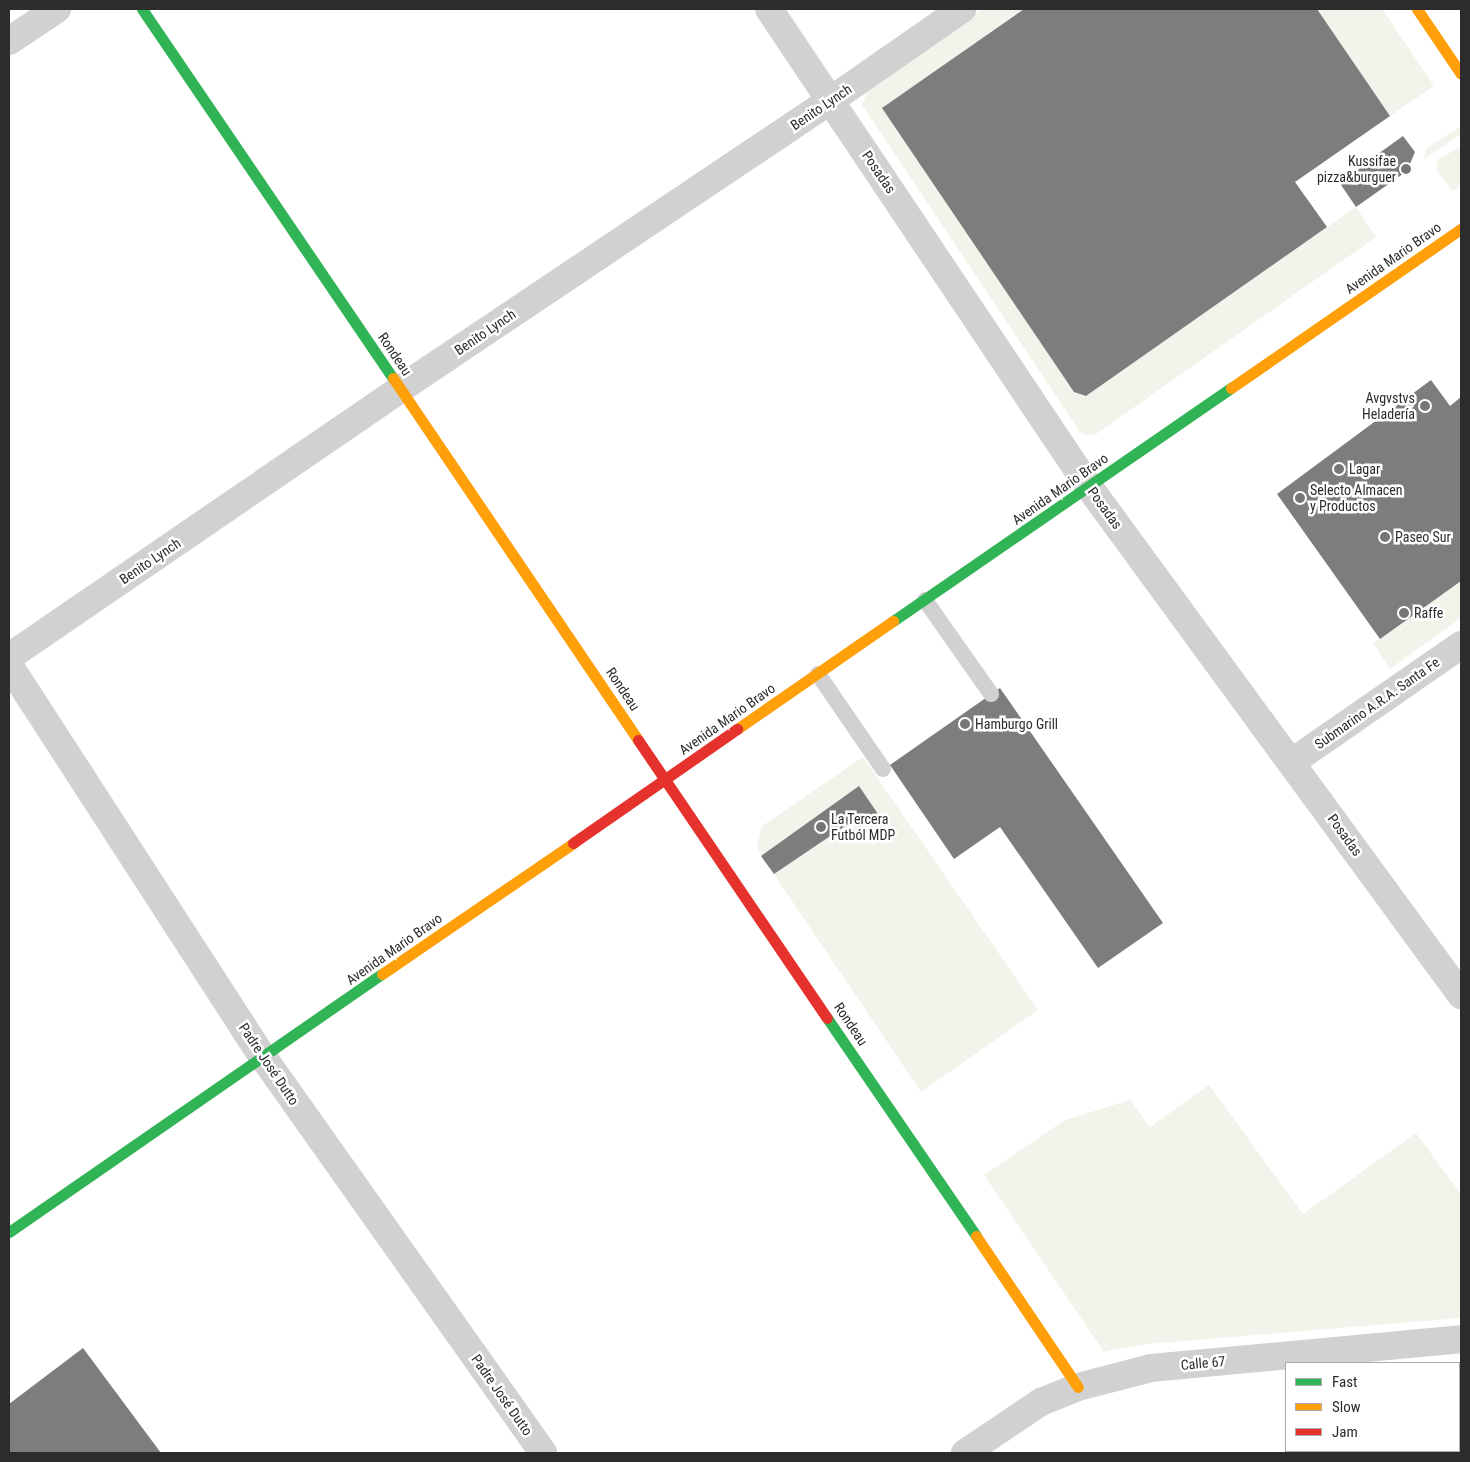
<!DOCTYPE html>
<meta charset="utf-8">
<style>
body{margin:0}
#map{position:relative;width:1470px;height:1462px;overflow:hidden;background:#fff;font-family:"Roboto Condensed",sans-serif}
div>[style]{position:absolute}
.green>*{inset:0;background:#f0f4ea}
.building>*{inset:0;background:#7d7d7d}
.lane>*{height:16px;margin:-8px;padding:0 8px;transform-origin:8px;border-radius:8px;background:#d1d1d1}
.street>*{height:28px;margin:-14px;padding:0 14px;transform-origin:14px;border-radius:14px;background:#d1d1d1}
.fast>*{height:11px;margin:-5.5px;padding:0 5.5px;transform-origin:5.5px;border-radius:5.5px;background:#30b455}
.slow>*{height:11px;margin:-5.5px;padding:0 5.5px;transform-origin:5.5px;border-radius:5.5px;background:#ff9f0a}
.jam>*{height:11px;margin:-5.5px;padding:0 5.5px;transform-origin:5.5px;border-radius:5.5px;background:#e5322d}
.dots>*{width:14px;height:14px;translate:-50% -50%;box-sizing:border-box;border:2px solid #fff;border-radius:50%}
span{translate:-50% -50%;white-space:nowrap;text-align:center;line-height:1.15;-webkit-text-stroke:5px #fff;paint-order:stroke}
.street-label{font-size:14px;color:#2c2c2c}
.poi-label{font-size:14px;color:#2c2c2c}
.right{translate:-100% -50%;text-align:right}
.left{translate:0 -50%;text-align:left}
.frame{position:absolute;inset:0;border:10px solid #2c2c2c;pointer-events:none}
.legend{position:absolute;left:1285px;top:1362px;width:175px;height:90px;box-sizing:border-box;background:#fff;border:1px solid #ababab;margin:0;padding:6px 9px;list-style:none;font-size:15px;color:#2c2c2c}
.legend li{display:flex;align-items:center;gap:10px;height:25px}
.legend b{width:25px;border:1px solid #ababab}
</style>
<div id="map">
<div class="green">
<i style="clip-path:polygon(982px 9px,1023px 9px,883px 108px,1086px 396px,1356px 207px,1376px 237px,1096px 434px,1085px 435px,1080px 432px,862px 105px,869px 88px)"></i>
<i style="clip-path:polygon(1317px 9px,1382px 9px,1434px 86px,1390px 116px)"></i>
<i style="clip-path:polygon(1461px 126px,1461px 134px,1424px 159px,1426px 149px)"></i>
<i style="clip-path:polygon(1461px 146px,1461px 183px,1453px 192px,1436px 170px,1438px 160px)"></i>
<i style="clip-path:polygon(1461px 581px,1461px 618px,1390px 669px,1373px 643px)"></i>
<i style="clip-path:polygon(863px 757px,1038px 1010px,921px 1092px,757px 849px,761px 827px)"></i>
<i style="clip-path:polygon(1209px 1085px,1303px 1214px,1416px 1133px,1461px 1194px,1461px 1318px,1147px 1344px,1104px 1352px,984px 1175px,1065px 1120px,1130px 1100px,1150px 1127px)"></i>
</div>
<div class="building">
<i style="clip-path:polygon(1024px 9px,1317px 9px,1390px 116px,1295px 182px,1327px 227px,1086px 396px,1074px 392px,882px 108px)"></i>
<i style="clip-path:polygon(1403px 136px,1415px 152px,1407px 171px,1356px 207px,1339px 182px)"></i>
<i style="clip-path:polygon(1431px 380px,1450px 406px,1461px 397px,1461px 581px,1380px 639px,1277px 494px)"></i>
<i style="clip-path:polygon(1000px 688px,1163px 923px,1098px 968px,1000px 827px,954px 859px,890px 765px)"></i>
<i style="clip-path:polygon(859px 786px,880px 817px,861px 830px,854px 820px,774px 874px,761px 856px)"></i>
<i style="clip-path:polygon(83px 1348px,161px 1453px,9px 1453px,9px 1404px)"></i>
</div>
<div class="lane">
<i style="left:925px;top:600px;width:115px;rotate:54.9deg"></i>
<i style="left:818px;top:674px;width:115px;rotate:55.6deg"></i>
</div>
<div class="street">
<i style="left:769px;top:9px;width:575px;rotate:56.2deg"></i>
<i style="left:1089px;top:487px;width:630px;rotate:53.79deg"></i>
<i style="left:9px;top:41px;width:58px;rotate:-33.7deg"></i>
<i style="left:9px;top:657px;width:474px;rotate:-34.4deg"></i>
<i style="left:400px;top:389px;width:519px;rotate:-33.84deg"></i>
<i style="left:831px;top:100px;width:160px;rotate:-34.8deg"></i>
<i style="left:9px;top:665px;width:467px;rotate:57.1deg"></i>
<i style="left:263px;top:1057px;width:485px;rotate:54.7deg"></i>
<i style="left:1292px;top:762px;width:206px;rotate:-34.7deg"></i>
<i style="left:965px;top:1453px;width:92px;rotate:-33.9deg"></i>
<i style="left:1041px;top:1402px;width:40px;rotate:-22deg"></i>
<i style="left:1078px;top:1387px;width:75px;rotate:-14.6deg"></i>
<i style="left:1151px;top:1368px;width:311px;rotate:-5.3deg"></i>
</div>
<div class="fast">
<i style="left:142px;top:9px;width:446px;rotate:55.8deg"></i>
<i style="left:893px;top:621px;width:411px;rotate:-34.6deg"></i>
<i style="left:827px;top:1018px;width:264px;rotate:55.6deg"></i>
<i style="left:9px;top:1232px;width:454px;rotate:-34.7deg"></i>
</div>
<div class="slow">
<i style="left:1417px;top:9px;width:78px;rotate:55.9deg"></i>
<i style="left:393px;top:378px;width:437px;rotate:55.9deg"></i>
<i style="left:1231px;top:388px;width:280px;rotate:-34.7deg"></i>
<i style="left:737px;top:729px;width:190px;rotate:-34.7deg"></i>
<i style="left:382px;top:974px;width:232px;rotate:-34.4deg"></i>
<i style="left:976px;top:1236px;width:182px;rotate:56deg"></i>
</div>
<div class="jam">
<i style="left:638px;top:740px;width:336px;rotate:55.8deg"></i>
<i style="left:573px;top:843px;width:200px;rotate:-34.8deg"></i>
</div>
<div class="dots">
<i style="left:1406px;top:169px;background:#767676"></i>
<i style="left:1425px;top:406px;background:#767676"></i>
<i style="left:1339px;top:469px;background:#767676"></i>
<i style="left:1300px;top:498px;background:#767676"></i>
<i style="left:1385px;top:537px;background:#767676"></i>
<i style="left:1404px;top:613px;background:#767676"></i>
<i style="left:965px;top:724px;background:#767676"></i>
<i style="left:821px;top:827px;background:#767676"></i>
</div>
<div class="street-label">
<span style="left:821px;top:107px;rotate:-34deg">Benito Lynch</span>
<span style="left:879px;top:172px;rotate:56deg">Posadas</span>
<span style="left:1393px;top:258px;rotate:-35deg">Avenida Mario Bravo</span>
<span style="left:485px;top:332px;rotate:-34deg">Benito Lynch</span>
<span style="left:395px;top:354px;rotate:56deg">Rondeau</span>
<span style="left:1060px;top:489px;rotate:-35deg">Avenida Mario Bravo</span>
<span style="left:1105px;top:508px;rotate:54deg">Posadas</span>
<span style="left:150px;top:561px;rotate:-34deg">Benito Lynch</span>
<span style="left:623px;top:689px;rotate:56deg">Rondeau</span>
<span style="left:1377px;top:703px;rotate:-35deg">Submarino A.R.A. Santa Fe</span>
<span style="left:727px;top:719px;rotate:-35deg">Avenida Mario Bravo</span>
<span style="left:1345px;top:835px;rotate:54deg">Posadas</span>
<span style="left:394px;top:949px;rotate:-35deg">Avenida Mario Bravo</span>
<span style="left:851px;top:1024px;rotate:56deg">Rondeau</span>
<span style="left:269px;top:1064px;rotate:56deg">Padre José Dutto</span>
<span style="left:1203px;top:1363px;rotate:-5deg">Calle 67</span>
<span style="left:502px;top:1395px;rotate:55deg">Padre José Dutto</span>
</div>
<div class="poi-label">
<span class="right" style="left:1396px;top:169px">Kussifae<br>pizza&amp;burguer</span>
<span class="right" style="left:1415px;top:406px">Avgvstvs<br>Heladería</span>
<span class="left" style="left:1349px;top:469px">Lagar</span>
<span class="left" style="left:1310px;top:498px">Selecto Almacen<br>y Productos</span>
<span class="left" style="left:1395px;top:537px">Paseo Sur</span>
<span class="left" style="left:1414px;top:613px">Raffe</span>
<span class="left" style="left:975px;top:724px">Hamburgo Grill</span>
<span class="left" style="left:831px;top:827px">La Tercera<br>Futból MDP</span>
</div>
<div class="frame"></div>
<ul class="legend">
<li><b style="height:6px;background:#30b455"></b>Fast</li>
<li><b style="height:6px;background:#ff9f0a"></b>Slow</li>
<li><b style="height:6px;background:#e5322d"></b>Jam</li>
</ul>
</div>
